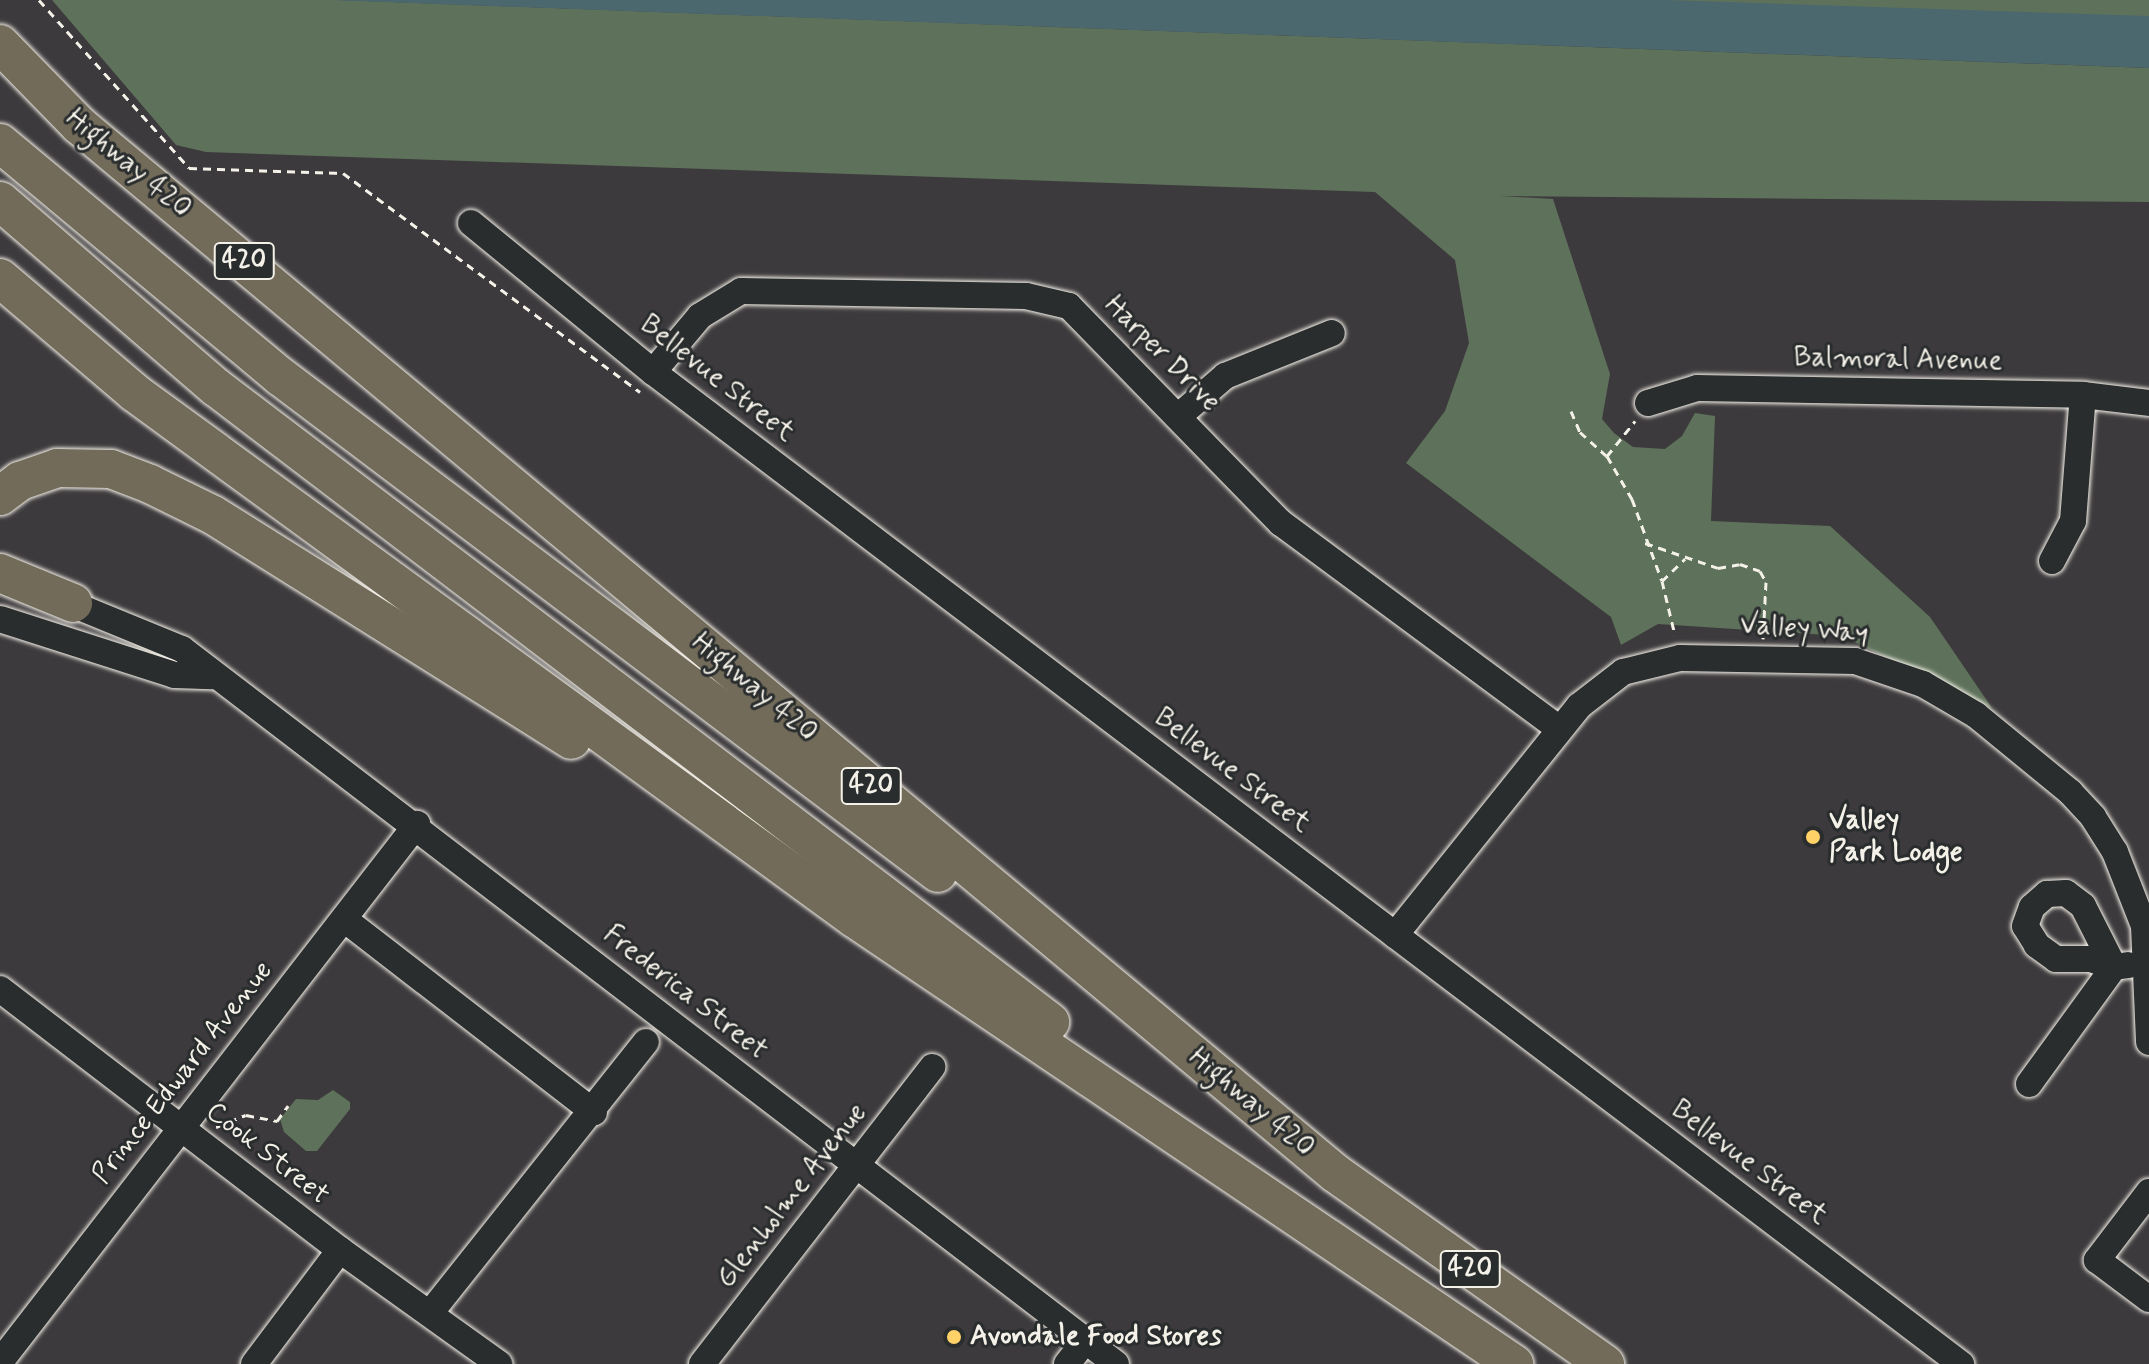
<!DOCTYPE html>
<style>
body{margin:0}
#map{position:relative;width:2149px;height:1364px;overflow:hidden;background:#3d3a3d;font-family:Mynerve,sans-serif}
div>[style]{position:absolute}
.green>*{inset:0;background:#5e715a}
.water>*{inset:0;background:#4b686f}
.path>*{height:3px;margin-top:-1.5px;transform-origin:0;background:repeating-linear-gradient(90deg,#f4f1e8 0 8px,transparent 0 14px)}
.roads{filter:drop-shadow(0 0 2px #f4f1e8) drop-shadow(0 0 2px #f4f1e8)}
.minor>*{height:26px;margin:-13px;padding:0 13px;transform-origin:13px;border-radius:13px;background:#2a2d2e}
.highway>*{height:38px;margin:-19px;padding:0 19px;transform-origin:19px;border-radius:19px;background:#726b5a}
.dots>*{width:22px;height:22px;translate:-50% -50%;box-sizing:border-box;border:4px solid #2a2d2e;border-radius:50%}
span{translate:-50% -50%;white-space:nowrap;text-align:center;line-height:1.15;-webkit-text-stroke:6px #2a2d2e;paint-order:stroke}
.shield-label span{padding:2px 6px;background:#2a2d2e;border:2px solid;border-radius:6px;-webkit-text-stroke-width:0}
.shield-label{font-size:26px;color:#f4f1e8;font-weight:700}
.street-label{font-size:28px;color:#f4f1e8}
.poi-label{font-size:28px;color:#f4f1e8;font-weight:700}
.left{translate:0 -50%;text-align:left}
</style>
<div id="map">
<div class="green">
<i style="clip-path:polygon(52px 0,340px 0,2149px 68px,2149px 202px,1500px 196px,1553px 199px,1610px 374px,1602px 419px,1614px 433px,1633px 447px,1665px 449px,1682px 436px,1695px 413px,1715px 416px,1711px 521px,1830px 526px,1930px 617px,1992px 708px,1842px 636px,1658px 624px,1621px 645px,1611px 617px,1406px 463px,1445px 411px,1469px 343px,1455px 260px,1375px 192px,206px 152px,176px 145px)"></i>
<i style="clip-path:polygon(1628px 0,2149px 0,2149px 18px)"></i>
<i style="clip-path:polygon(333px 1090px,350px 1102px,350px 1109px,317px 1151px,306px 1151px,284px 1132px,280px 1119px,296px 1099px,318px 1100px)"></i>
</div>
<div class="water">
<i style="clip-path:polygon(331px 0,1664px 0,2149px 16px,2149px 68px)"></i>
</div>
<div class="path">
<i style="left:39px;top:0;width:225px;rotate:48.2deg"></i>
<i style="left:189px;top:168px;width:154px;rotate:1.9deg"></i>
<i style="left:343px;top:173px;width:369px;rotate:36.4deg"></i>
<i style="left:1571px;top:411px;width:23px;rotate:67deg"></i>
<i style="left:1580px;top:432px;width:36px;rotate:42deg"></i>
<i style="left:1607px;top:456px;width:50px;rotate:59.8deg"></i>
<i style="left:1632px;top:499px;width:87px;rotate:69.9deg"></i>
<i style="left:1662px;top:581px;width:56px;rotate:76.5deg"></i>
<i style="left:1607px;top:456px;width:45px;rotate:-51.3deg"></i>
<i style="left:1645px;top:543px;width:77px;rotate:18.9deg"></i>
<i style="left:1718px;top:568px;width:22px;rotate:-10deg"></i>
<i style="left:1740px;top:564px;width:21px;rotate:19deg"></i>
<i style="left:1760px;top:571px;width:13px;rotate:61deg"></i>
<i style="left:1766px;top:582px;width:57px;rotate:93deg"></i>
<i style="left:1662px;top:581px;width:32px;rotate:-44deg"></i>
<i style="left:216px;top:1127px;width:32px;rotate:-22deg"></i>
<i style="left:246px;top:1115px;width:32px;rotate:11deg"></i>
<i style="left:277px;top:1121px;width:19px;rotate:-54deg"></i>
</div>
<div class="roads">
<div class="minor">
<i style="left:471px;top:223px;width:235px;rotate:39.3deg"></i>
<i style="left:653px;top:372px;width:1642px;rotate:37.18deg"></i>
<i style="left:653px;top:372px;width:73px;rotate:-50deg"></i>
<i style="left:700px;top:316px;width:48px;rotate:-31.4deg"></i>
<i style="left:741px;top:291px;width:285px;rotate:1deg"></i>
<i style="left:1026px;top:296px;width:44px;rotate:13.1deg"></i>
<i style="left:1069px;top:306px;width:303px;rotate:45.7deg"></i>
<i style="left:1281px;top:523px;width:346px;rotate:36.5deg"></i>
<i style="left:1648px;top:403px;width:51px;rotate:-17deg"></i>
<i style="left:1697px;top:388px;width:386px;rotate:1deg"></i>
<i style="left:2083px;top:395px;width:66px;rotate:6.9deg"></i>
<i style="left:1180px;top:415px;width:60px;rotate:-40.9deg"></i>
<i style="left:1225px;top:376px;width:115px;rotate:-21.9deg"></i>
<i style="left:2052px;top:561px;width:45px;rotate:-62.3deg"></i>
<i style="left:2073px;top:521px;width:126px;rotate:-85.5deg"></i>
<i style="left:57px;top:598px;width:135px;rotate:22.2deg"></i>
<i style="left:182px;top:649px;width:1176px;rotate:37.43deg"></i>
<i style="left:0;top:619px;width:183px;rotate:17.8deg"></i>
<i style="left:174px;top:675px;width:38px;rotate:2deg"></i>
<i style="left:2066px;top:893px;width:21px;rotate:37deg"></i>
<i style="left:2083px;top:906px;width:68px;rotate:63.1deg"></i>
<i style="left:2114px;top:967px;width:24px;rotate:-161deg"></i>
<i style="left:2091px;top:959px;width:35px;rotate:180deg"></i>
<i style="left:2056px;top:959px;width:24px;rotate:-144deg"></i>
<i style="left:2037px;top:945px;width:22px;rotate:-122deg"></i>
<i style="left:2025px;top:926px;width:20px;rotate:-70deg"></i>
<i style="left:2032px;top:907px;width:20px;rotate:-41deg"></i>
<i style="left:2047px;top:894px;width:19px;rotate:-3deg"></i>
<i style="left:344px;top:919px;width:316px;rotate:37.7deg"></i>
<i style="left:1395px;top:935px;width:294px;rotate:-51.2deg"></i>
<i style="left:1579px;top:706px;width:56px;rotate:-37.7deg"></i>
<i style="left:1623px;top:672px;width:59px;rotate:-13.8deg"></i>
<i style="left:1680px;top:658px;width:175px;rotate:1deg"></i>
<i style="left:1855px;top:661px;width:72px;rotate:18.7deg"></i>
<i style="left:1923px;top:684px;width:61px;rotate:30.3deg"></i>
<i style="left:1976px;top:715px;width:122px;rotate:39.3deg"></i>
<i style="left:2070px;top:792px;width:34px;rotate:47deg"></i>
<i style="left:2093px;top:817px;width:41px;rotate:57.8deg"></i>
<i style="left:2115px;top:852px;width:79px;rotate:68.6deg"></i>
<i style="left:2144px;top:926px;width:116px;rotate:87.5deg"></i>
<i style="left:0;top:989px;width:429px;rotate:37.5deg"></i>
<i style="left:340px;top:1250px;width:196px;rotate:35.6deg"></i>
<i style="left:2029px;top:1084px;width:145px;rotate:-54deg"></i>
<i style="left:2114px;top:967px;width:14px;rotate:-8deg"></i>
<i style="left:2149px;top:1192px;width:86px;rotate:127.4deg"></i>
<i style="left:2097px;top:1260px;width:65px;rotate:36.9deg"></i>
<i style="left:431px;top:1312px;width:345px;rotate:-51.5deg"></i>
<i style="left:0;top:1362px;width:681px;rotate:-52.22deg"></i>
<i style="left:254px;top:1364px;width:143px;rotate:-53deg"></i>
<i style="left:702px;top:1364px;width:376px;rotate:-52.2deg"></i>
<i style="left:1067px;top:1364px;width:31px;rotate:-52deg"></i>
</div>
<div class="highway">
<i style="left:0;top:44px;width:113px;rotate:45.7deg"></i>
<i style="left:79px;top:125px;width:1636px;rotate:39.84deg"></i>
<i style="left:1335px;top:1173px;width:331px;rotate:35.3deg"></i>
<i style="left:0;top:143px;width:366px;rotate:39.8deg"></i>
<i style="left:281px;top:377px;width:823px;rotate:37.05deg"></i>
<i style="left:0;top:201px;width:286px;rotate:40.8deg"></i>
<i style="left:217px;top:388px;width:1047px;rotate:37.27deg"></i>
<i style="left:0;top:278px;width:177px;rotate:40.4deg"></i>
<i style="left:135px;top:393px;width:890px;rotate:36.14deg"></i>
<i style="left:854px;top:918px;width:797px;rotate:34.05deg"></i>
<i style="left:0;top:496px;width:25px;rotate:-37deg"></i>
<i style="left:20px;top:481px;width:39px;rotate:-19deg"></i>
<i style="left:57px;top:468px;width:54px;rotate:1.1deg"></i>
<i style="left:111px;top:469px;width:42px;rotate:21deg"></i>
<i style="left:150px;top:484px;width:70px;rotate:26.2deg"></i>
<i style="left:213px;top:515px;width:423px;rotate:32.1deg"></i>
<i style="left:0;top:573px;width:79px;rotate:22.3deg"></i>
</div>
</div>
<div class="dots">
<i style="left:1813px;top:837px;background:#ffd166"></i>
<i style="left:954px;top:1337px;background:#ffd166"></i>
</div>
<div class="shield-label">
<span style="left:244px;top:261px">420</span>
<span style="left:871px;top:786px">420</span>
<span style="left:1470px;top:1269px">420</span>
</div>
<div class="street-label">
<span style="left:128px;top:164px;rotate:40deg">Highway 420</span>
<span style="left:1162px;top:354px;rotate:45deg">Harper Drive</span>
<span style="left:1898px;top:360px;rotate:1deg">Balmoral Avenue</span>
<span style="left:717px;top:379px;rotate:38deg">Bellevue Street</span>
<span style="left:1804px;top:630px;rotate:4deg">Valley Way</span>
<span style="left:754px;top:688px;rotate:40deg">Highway 420</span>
<span style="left:1232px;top:771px;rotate:37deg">Bellevue Street</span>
<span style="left:685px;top:993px;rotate:38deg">Frederica Street</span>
<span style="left:183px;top:1073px;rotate:-52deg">Prince Edward Avenue</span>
<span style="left:1251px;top:1103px;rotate:40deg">Highway 420</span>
<span style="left:267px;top:1154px;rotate:38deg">Cook Street</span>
<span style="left:1749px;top:1163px;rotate:37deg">Bellevue Street</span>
<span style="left:792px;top:1196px;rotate:-52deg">Glenholme Avenue</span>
</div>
<div class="poi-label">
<span class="left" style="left:1829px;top:837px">Valley<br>Park Lodge</span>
<span class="left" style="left:970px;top:1337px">Avondale Food Stores</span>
</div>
</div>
